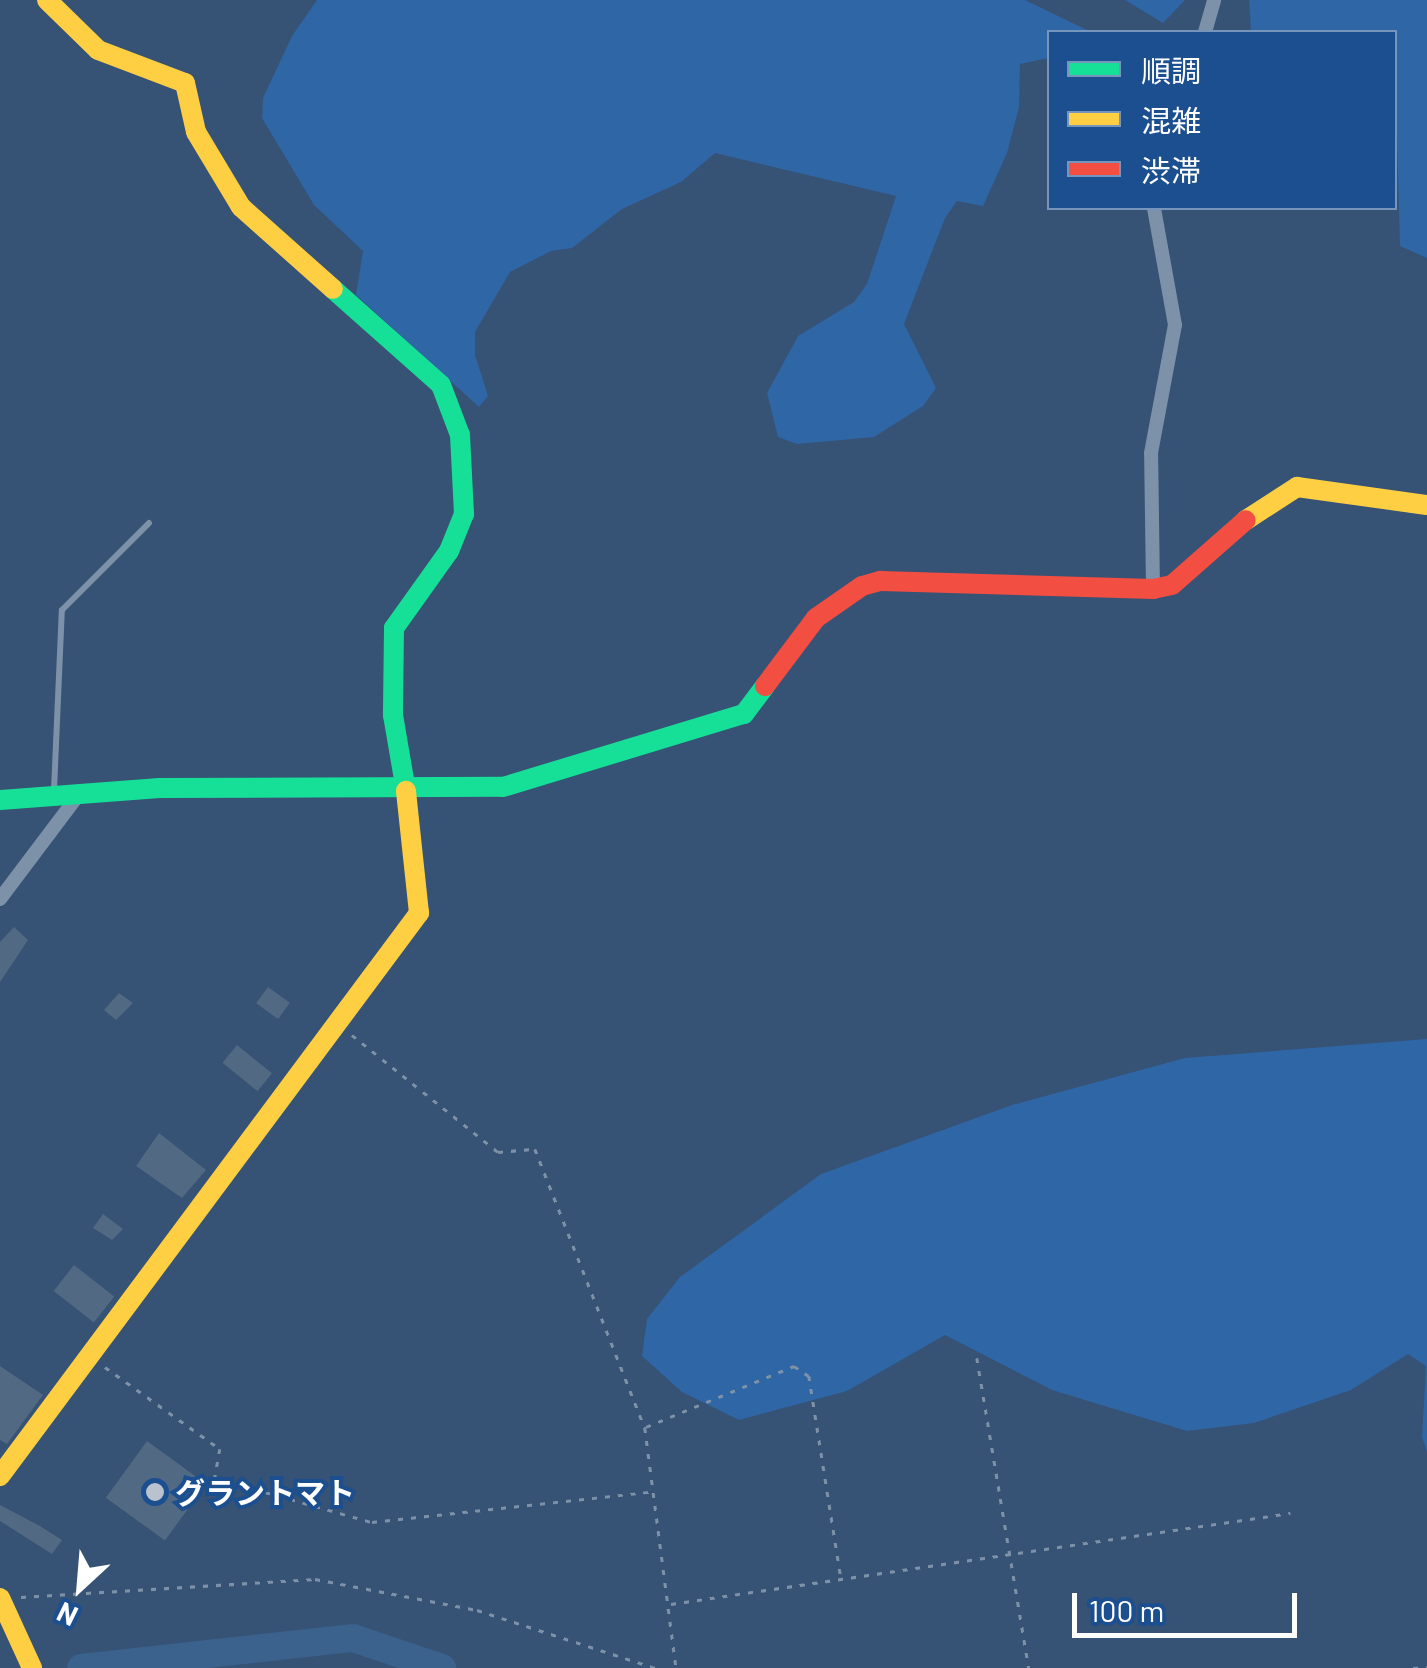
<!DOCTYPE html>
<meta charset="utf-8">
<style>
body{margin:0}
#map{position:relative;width:1427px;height:1668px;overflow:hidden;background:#365274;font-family:Barlow,"Noto Sans JP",sans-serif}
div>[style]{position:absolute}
.green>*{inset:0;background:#2f66a5}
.river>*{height:28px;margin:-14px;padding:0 14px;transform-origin:14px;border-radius:14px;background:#3b618d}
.building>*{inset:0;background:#526984;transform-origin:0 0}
.path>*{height:2.5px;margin-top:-1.25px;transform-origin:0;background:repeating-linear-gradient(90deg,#7d92a8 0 5px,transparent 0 13px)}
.lane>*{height:6px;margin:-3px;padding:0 3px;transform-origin:3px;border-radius:3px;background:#7d92a8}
.street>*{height:14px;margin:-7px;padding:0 7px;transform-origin:7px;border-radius:7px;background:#7d92a8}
.fast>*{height:20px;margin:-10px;padding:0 10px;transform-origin:10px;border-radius:10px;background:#16e098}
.slow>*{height:20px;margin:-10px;padding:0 10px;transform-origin:10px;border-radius:10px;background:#ffcf43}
.jam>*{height:20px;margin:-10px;padding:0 10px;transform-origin:10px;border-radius:10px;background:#f24e42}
.dots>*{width:28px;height:28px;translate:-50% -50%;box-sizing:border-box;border:5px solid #1b4f8f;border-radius:50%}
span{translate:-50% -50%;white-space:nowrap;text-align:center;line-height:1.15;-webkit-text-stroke:8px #1b4f8f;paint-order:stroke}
.poi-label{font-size:30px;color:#fff;font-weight:700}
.left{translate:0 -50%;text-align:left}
.legend{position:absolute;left:1047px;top:30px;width:350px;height:180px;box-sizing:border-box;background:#1b4f8f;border:2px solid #7695bc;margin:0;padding:12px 18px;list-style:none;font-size:30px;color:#fff}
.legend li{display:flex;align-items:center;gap:20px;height:50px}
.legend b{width:50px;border:2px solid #7695bc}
.north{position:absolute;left:30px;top:1538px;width:100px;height:100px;-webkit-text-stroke:8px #1b4f8f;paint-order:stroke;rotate:206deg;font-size:28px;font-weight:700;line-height:40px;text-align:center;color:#fff}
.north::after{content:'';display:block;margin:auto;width:35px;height:45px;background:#fff;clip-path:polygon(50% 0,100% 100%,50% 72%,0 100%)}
.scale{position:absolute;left:1072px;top:1593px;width:225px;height:45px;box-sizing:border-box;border:5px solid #fff;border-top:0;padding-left:12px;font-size:30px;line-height:35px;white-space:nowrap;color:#fff;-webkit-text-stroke:8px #1b4f8f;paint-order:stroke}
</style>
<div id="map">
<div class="green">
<i style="clip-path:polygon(317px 0,1025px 0,1091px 32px,1050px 32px,1049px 58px,1020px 64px,1019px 107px,1007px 153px,983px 206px,957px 201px,945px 218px,904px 324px,936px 388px,923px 406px,874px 437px,797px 444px,778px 437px,767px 393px,798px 336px,854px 302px,867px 284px,896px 196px,715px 153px,681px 182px,622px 209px,572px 248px,551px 251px,510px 272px,475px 332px,475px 355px,488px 396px,479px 407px,356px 295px,363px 251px,314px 205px,262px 118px,263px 98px,292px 36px)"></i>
<i style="clip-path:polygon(1125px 0,1185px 0,1163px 23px)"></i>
<i style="clip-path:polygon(1249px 0,1427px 0,1427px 258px,1400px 246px,1394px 32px,1251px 32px)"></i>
<i style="clip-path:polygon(1427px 1039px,1427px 1452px,1422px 1437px,1426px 1366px,1408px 1354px,1351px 1390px,1254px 1423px,1187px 1431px,1052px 1390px,945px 1335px,847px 1391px,739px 1420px,682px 1392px,642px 1356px,647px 1319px,680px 1277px,821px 1174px,1012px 1105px,1185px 1058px)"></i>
</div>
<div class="river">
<i style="left:81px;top:1668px;width:274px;rotate:-6.3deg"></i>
<i style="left:353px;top:1638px;width:94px;rotate:18.6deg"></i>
</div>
<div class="building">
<i style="clip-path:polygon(14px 927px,28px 940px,0 982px,0 942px)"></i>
<i style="left:268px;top:987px;width:27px;height:20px;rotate:36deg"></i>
<i style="clip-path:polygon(119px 993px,133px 1003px,116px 1020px,104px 1010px)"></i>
<i style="left:237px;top:1045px;width:45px;height:23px;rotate:39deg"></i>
<i style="clip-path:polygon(159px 1133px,206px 1170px,182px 1198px,136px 1166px)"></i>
<i style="clip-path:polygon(103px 1214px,123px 1229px,112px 1240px,93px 1228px)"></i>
<i style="left:74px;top:1265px;width:51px;height:33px;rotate:38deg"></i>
<i style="clip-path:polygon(0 1366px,43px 1395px,7px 1444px,0 1440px)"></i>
<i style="left:147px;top:1441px;width:73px;height:70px;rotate:36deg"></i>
<i style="clip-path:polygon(0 1505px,40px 1526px,62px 1540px,52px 1554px,0 1521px)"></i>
</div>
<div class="path">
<i style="left:352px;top:1035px;width:187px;rotate:38.7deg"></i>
<i style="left:498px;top:1152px;width:37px;rotate:-5deg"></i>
<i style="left:535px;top:1149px;width:300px;rotate:68.5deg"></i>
<i style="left:645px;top:1428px;width:242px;rotate:82.6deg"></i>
<i style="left:977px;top:1358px;width:314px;rotate:80.5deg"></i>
<i style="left:105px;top:1367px;width:141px;rotate:35.5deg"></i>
<i style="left:220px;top:1449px;width:29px;rotate:100deg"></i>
<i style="left:215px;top:1478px;width:163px;rotate:15.7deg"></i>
<i style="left:372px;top:1522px;width:279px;rotate:-6.2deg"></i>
<i style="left:646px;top:1427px;width:160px;rotate:-22.4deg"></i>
<i style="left:794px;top:1366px;width:18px;rotate:34deg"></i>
<i style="left:809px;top:1376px;width:204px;rotate:81deg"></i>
<i style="left:21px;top:1597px;width:295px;rotate:-3.5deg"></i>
<i style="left:315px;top:1579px;width:165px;rotate:10.8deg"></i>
<i style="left:477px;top:1610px;width:188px;rotate:18deg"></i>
<i style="left:671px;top:1604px;width:626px;rotate:-8.36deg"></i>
<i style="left:1413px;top:1668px;width:14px;rotate:-4deg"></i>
</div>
<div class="lane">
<i style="left:54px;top:790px;width:180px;rotate:-87.5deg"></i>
<i style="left:62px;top:610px;width:123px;rotate:-45deg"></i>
</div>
<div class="street">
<i style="left:1205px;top:32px;width:33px;rotate:-74deg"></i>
<i style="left:1153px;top:589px;width:136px;rotate:-90.8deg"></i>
<i style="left:1151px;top:453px;width:130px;rotate:-79.4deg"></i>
<i style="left:1175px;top:325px;width:119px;rotate:-100.2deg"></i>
<i style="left:0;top:899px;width:131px;rotate:-53deg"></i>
</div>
<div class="fast">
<i style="left:333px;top:289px;width:144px;rotate:41.6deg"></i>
<i style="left:441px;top:385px;width:53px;rotate:69.2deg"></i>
<i style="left:460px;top:435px;width:79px;rotate:87.1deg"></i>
<i style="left:464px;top:514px;width:40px;rotate:112deg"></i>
<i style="left:449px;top:551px;width:95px;rotate:125.5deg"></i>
<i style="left:394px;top:628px;width:87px;rotate:90.7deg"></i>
<i style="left:393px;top:715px;width:77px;rotate:80.3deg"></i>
<i style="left:0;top:800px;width:160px;rotate:-4.3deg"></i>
<i style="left:160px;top:788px;width:343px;rotate:-0.2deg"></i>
<i style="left:503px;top:787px;width:252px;rotate:-16.9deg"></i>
<i style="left:744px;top:714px;width:35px;rotate:-53deg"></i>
</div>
<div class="slow">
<i style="left:47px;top:0;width:71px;rotate:44.4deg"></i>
<i style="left:98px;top:50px;width:93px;rotate:20.8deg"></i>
<i style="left:185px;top:83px;width:50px;rotate:77.3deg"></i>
<i style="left:196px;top:132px;width:87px;rotate:59deg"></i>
<i style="left:241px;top:207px;width:123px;rotate:41.7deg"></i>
<i style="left:1246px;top:520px;width:61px;rotate:-32.9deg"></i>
<i style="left:1297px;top:487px;width:131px;rotate:7.9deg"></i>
<i style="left:0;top:1476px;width:702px;rotate:-53.34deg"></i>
<i style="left:419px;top:913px;width:123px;rotate:-96.1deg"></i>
<i style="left:0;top:1598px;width:77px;rotate:65.4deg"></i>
</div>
<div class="jam">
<i style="left:765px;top:686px;width:85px;rotate:-53.1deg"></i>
<i style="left:816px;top:618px;width:56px;rotate:-34.8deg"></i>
<i style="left:862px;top:586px;width:19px;rotate:-16deg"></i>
<i style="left:880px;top:581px;width:273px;rotate:1.7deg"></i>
<i style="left:1153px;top:589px;width:19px;rotate:-12deg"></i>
<i style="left:1172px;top:585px;width:98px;rotate:-41.3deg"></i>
</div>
<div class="dots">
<i style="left:155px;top:1492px;background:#b9c2ce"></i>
</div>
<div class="poi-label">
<span class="left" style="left:175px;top:1492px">グラントマト</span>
</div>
<ul class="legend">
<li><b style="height:12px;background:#16e098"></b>順調</li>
<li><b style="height:12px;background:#ffcf43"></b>混雑</li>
<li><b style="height:12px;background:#f24e42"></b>渋滞</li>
</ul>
<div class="north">N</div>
<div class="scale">100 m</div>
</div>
